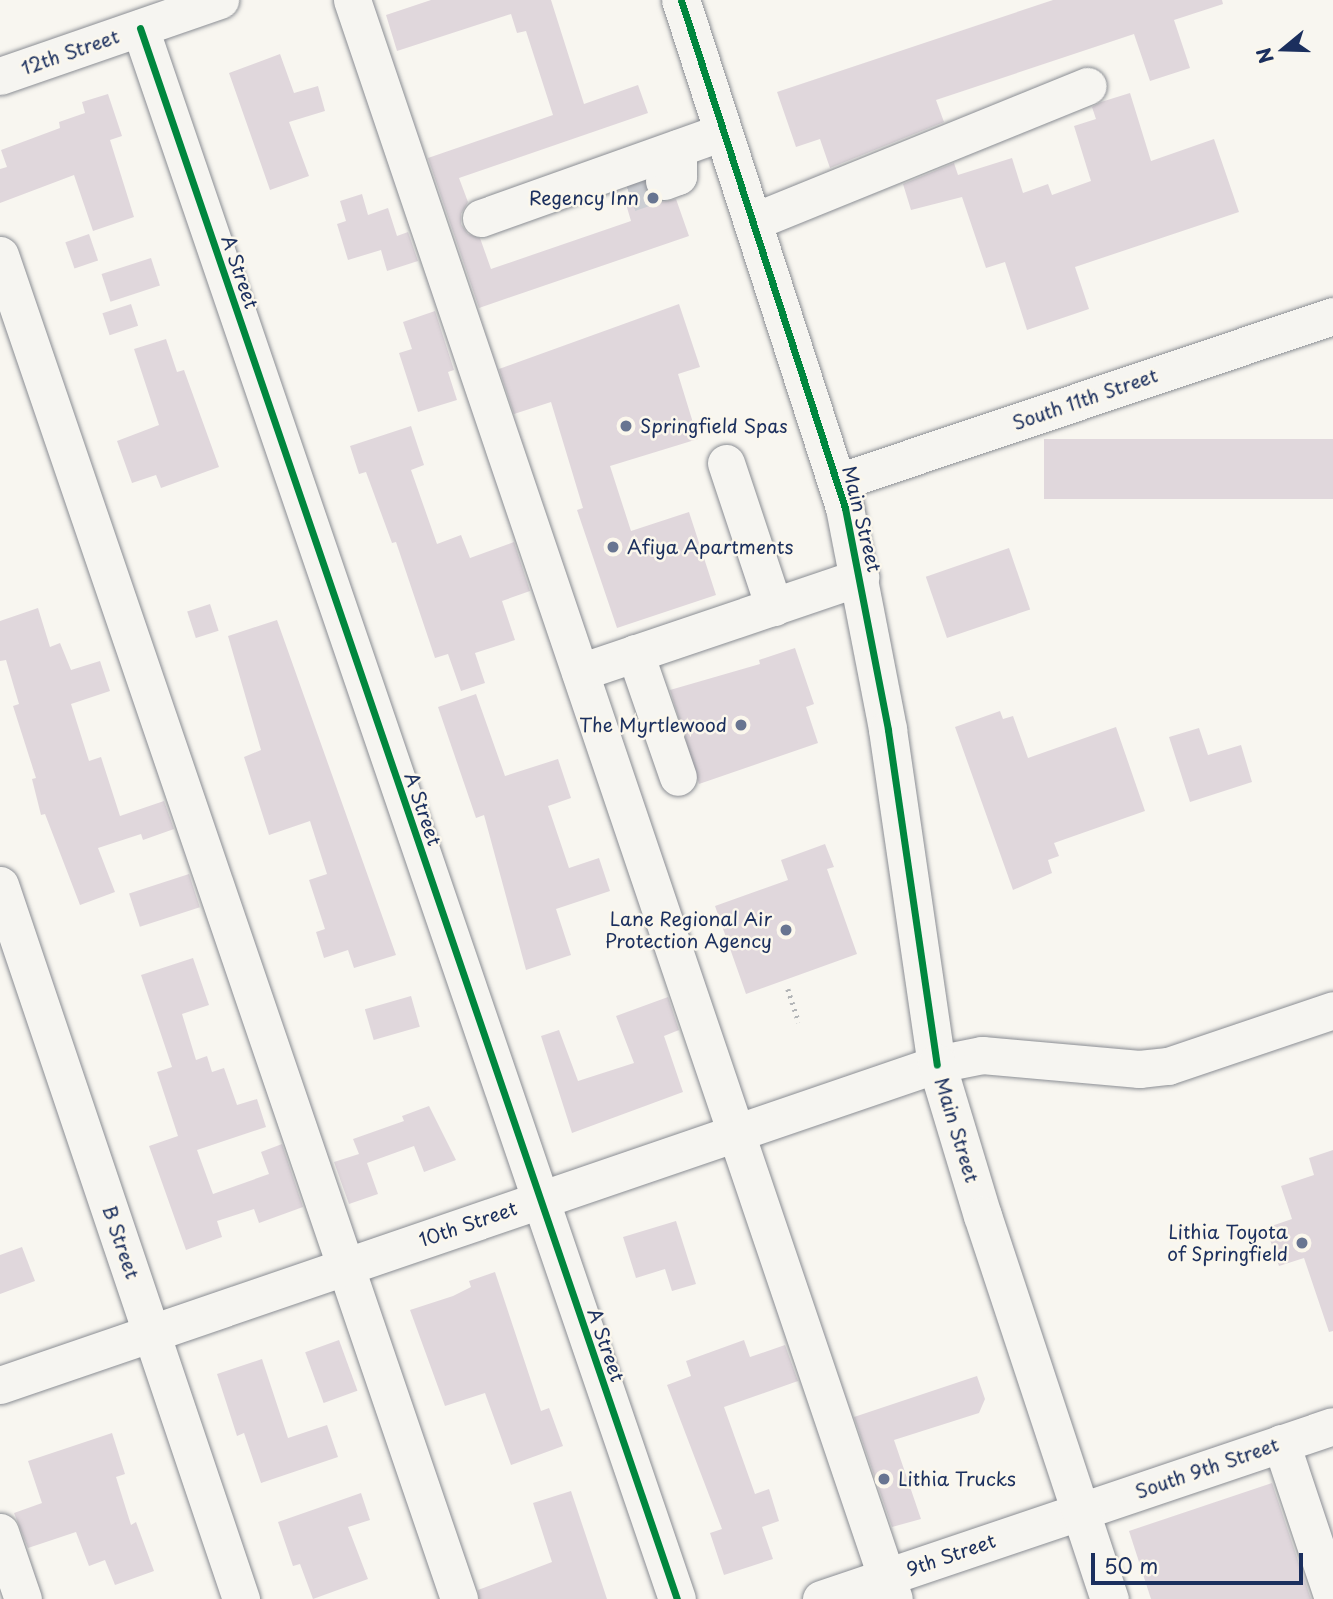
<!DOCTYPE html>
<style>
body{margin:0}
#map{position:relative;width:1333px;height:1599px;overflow:hidden;background:#f8f6f0;font-family:"Playpen Sans",sans-serif}
div>[style]{position:absolute}
.building>*{inset:0;background:#e0d7dc;transform-origin:0 0}
.minor-tunnel>*{height:37px;margin-top:-18.5px;transform-origin:0;background:repeating-linear-gradient(90deg,#ccced3 0 37px,transparent 0 55px)}
.path>*{height:4.5px;margin-top:-2.25px;transform-origin:0;background:repeating-linear-gradient(90deg,#b3b5b7 0 2px,transparent 0 7px)}
.roads{filter:drop-shadow(0 0 2px #8b8e94) drop-shadow(0 0 2px #8b8e94)}
.minor>*{height:37px;margin:-18.5px;padding:0 18.5px;transform-origin:18.5px;border-radius:18.5px;background:#f6f5f1}
.major>*{height:38px;margin:-19px;padding:0 19px;transform-origin:19px;border-radius:19px;background:#f6f5f1}
.cycleway>*{height:7px;margin:-3.5px;padding:0 3.5px;transform-origin:3.5px;border-radius:3.5px;background:#00873e}
.dots>*{width:19px;height:19px;translate:-50% -50%;box-sizing:border-box;border:4px solid #fbf7ec;border-radius:50%}
span{translate:-50% -50%;white-space:nowrap;text-align:center;line-height:1.15;-webkit-text-stroke:5px #fbf7ec;paint-order:stroke}
.street-label{font-size:19px;color:#1b2f5e}
.poi-label{font-size:19px;color:#1b2f5e}
.right{translate:-100% -50%;text-align:right}
.left{translate:0 -50%;text-align:left}
.north{position:absolute;left:1249px;top:14px;width:70px;height:70px;-webkit-text-stroke:5px #fbf7ec;paint-order:stroke;rotate:251deg;font-size:19px;font-weight:700;line-height:28px;text-align:center;color:#1b2f5e}
.north::after{content:'';display:block;margin:auto;width:24px;height:32px;background:#1b2f5e;clip-path:polygon(50% 0,100% 100%,50% 72%,0 100%)}
.scale{position:absolute;left:1091px;top:1553px;width:212px;height:32px;box-sizing:border-box;border:4px solid #1b2f5e;border-top:0;padding-left:9px;font-size:21px;line-height:24px;white-space:nowrap;color:#1b2f5e;-webkit-text-stroke:5px #fbf7ec;paint-order:stroke}
</style>
<div id="map">
<div class="building">
<i style="clip-path:polygon(431px 0,551px 0,584px 104px,638px 85px,648px 113px,459px 178px,468px 202px,461px 214px,461px 224px,468px 234px,480px 238px,491px 269px,631px 221px,626px 204px,632px 202px,628px 188px,644px 182px,651px 197px,661px 202px,676px 199px,689px 236px,479px 308px,428px 158px,553px 115px,526px 31px,517px 33px,511px 14px,397px 51px,386px 15px)"></i>
<i style="clip-path:polygon(1053px 0,1222px 0,1223px 4px,1174px 20px,1190px 68px,1150px 81px,1134px 34px,936px 100px,944px 122px,830px 168px,820px 139px,796px 147px,777px 92px)"></i>
<i style="clip-path:polygon(280px 54px,294px 93px,318px 86px,325px 111px,289px 122px,309px 176px,270px 190px,229px 73px)"></i>
<i style="clip-path:polygon(1130px 93px,1151px 161px,1214px 139px,1239px 212px,1075px 267px,1089px 309px,1027px 330px,1005px 262px,986px 268px,962px 197px,911px 210px,903px 184px,954px 163px,958px 175px,1012px 158px,1023px 193px,1048px 184px,1052px 195px,1091px 181px,1074px 126px,1096px 119px,1092px 107px,1101px 102px)"></i>
<i style="clip-path:polygon(108px 94px,122px 136px,110px 140px,134px 217px,93px 231px,74px 175px,0 203px,0 169px,7px 167px,1px 150px,60px 128px,59px 122px,85px 113px,82px 102px)"></i>
<i style="clip-path:polygon(362px 194px,368px 215px,388px 208px,397px 236px,408px 232px,418px 261px,387px 271px,381px 250px,348px 260px,337px 224px,346px 221px,340px 201px)"></i>
<i style="left:89px;top:234px;width:28px;height:25px;rotate:71deg"></i>
<i style="left:151px;top:258px;width:29px;height:52px;rotate:72deg"></i>
<i style="left:131px;top:304px;width:23px;height:30px;rotate:72deg"></i>
<i style="clip-path:polygon(679px 304px,700px 367px,678px 374px,698px 439px,610px 466px,631px 531px,689px 512px,716px 595px,617px 628px,577px 510px,583px 508px,551px 402px,514px 414px,499px 369px)"></i>
<i style="clip-path:polygon(435px 311px,454px 370px,448px 372px,457px 400px,418px 412px,399px 353px,412px 349px,403px 322px)"></i>
<i style="clip-path:polygon(166px 339px,177px 372px,184px 370px,219px 467px,161px 488px,156px 475px,132px 483px,117px 441px,159px 425px,134px 349px)"></i>
<i style="clip-path:polygon(411px 426px,424px 465px,411px 470px,437px 544px,461px 535px,470px 558px,514px 542px,530px 591px,502px 601px,515px 640px,475px 653px,485px 683px,461px 691px,448px 654px,435px 658px,396px 542px,392px 543px,366px 472px,359px 474px,350px 446px)"></i>
<i style="left:1333px;top:439px;width:60px;height:289px;rotate:90deg"></i>
<i style="left:1009px;top:548px;width:65px;height:88px;rotate:71deg"></i>
<i style="left:210px;top:604px;width:28px;height:24px;rotate:72deg"></i>
<i style="clip-path:polygon(38px 608px,50px 647px,60px 643px,71px 670px,100px 661px,110px 691px,71px 704px,89px 761px,101px 757px,120px 816px,164px 801px,174px 829px,143px 840px,141px 834px,98px 848px,115px 892px,80px 905px,45px 814px,41px 815px,32px 779px,36px 778px,13px 706px,19px 704px,6px 660px,0 661px,0 621px)"></i>
<i style="clip-path:polygon(277px 620px,396px 955px,354px 968px,348px 950px,324px 958px,316px 932px,325px 929px,309px 880px,327px 874px,310px 821px,269px 835px,244px 757px,261px 750px,228px 636px)"></i>
<i style="clip-path:polygon(795px 648px,814px 704px,806px 707px,818px 743px,699px 784px,670px 690px,760px 664px,759px 660px)"></i>
<i style="clip-path:polygon(476px 694px,505px 776px,558px 759px,571px 798px,548px 806px,569px 868px,599px 858px,610px 891px,556px 909px,571px 955px,526px 970px,484px 815px,476px 818px,438px 707px)"></i>
<i style="clip-path:polygon(1000px 711px,1003px 719px,1013px 716px,1028px 758px,1116px 727px,1145px 811px,1054px 843px,1059px 856px,1048px 860px,1052px 873px,1013px 890px,955px 727px)"></i>
<i style="clip-path:polygon(1199px 728px,1208px 755px,1241px 745px,1252px 782px,1190px 802px,1169px 737px)"></i>
<i style="clip-path:polygon(825px 844px,834px 867px,827px 869px,857px 954px,746px 994px,715px 906px,788px 880px,781px 860px)"></i>
<i style="left:189px;top:874px;width:35px;height:63px;rotate:72deg"></i>
<i style="clip-path:polygon(193px 958px,209px 1005px,182px 1014px,196px 1060px,207px 1056px,212px 1072px,224px 1068px,237px 1105px,257px 1099px,266px 1127px,197px 1150px,213px 1194px,269px 1174px,261px 1152px,282px 1144px,303px 1207px,259px 1223px,254px 1209px,217px 1221px,222px 1237px,186px 1250px,149px 1146px,178px 1136px,157px 1072px,172px 1067px,141px 975px)"></i>
<i style="left:411px;top:996px;width:32px;height:48px;rotate:74deg"></i>
<i style="clip-path:polygon(668px 997px,679px 1030px,664px 1036px,683px 1092px,572px 1133px,541px 1036px,559px 1030px,578px 1081px,634px 1063px,616px 1016px)"></i>
<i style="clip-path:polygon(429px 1106px,456px 1160px,424px 1172px,414px 1146px,367px 1163px,378px 1194px,349px 1204px,334px 1162px,359px 1154px,353px 1139px,404px 1121px,402px 1116px)"></i>
<i style="clip-path:polygon(1333px 1150px,1333px 1331px,1329px 1332px,1304px 1258px,1279px 1266px,1266px 1228px,1292px 1219px,1281px 1186px,1314px 1175px,1309px 1158px)"></i>
<i style="clip-path:polygon(676px 1221px,696px 1284px,672px 1291px,665px 1269px,636px 1278px,623px 1237px)"></i>
<i style="clip-path:polygon(22px 1247px,35px 1281px,0 1294px,0 1255px)"></i>
<i style="clip-path:polygon(495px 1272px,541px 1411px,549px 1408px,563px 1446px,511px 1465px,485px 1393px,445px 1406px,410px 1310px,453px 1296px,471px 1287px,469px 1281px)"></i>
<i style="left:339px;top:1340px;width:54px;height:36px;rotate:70deg"></i>
<i style="clip-path:polygon(744px 1340px,750px 1357px,785px 1345px,798px 1381px,724px 1407px,755px 1494px,769px 1489px,779px 1521px,762px 1527px,773px 1559px,724px 1575px,710px 1533px,722px 1529px,667px 1385px,691px 1376px,686px 1361px)"></i>
<i style="clip-path:polygon(262px 1359px,288px 1438px,327px 1425px,338px 1457px,261px 1483px,244px 1433px,237px 1436px,217px 1374px)"></i>
<i style="clip-path:polygon(977px 1376px,985px 1399px,979px 1413px,894px 1440px,921px 1519px,892px 1527px,854px 1417px)"></i>
<i style="clip-path:polygon(112px 1433px,125px 1474px,116px 1477px,131px 1525px,136px 1522px,154px 1571px,115px 1585px,105px 1560px,89px 1566px,76px 1532px,28px 1548px,14px 1513px,42px 1503px,28px 1461px)"></i>
<i style="clip-path:polygon(1272px 1483px,1311px 1599px,1151px 1599px,1129px 1531px)"></i>
<i style="clip-path:polygon(571px 1491px,607px 1599px,479px 1599px,478px 1590px,552px 1562px,533px 1503px)"></i>
<i style="clip-path:polygon(361px 1493px,370px 1520px,348px 1527px,368px 1579px,313px 1599px,300px 1564px,293px 1566px,278px 1522px)"></i>
</div>
<div class="minor-tunnel">
<i style="left:629px;top:193px;width:37px;rotate:-19deg"></i>
</div>
<div class="path">
<i style="left:788px;top:989px;width:35px;rotate:72deg"></i>
</div>
<div class="roads">
<div class="minor">
<i style="left:352px;top:0;width:1688px;rotate:71.28deg"></i>
<i style="left:140px;top:28px;width:1660px;rotate:71.13deg"></i>
<i style="left:0;top:76px;width:233px;rotate:-19.1deg"></i>
<i style="left:664px;top:181px;width:15px;rotate:-20deg"></i>
<i style="left:678px;top:176px;width:28px;rotate:-90deg"></i>
<i style="left:481px;top:218px;width:257px;rotate:-19.6deg"></i>
<i style="left:755px;top:221px;width:359px;rotate:-22.1deg"></i>
<i style="left:0;top:255px;width:1420px;rotate:71.14deg"></i>
<i style="left:726px;top:463px;width:152px;rotate:71.6deg"></i>
<i style="left:838px;top:482px;width:522px;rotate:-18.54deg"></i>
<i style="left:635px;top:653px;width:131px;rotate:70.9deg"></i>
<i style="left:580px;top:672px;width:296px;rotate:-18.7deg"></i>
<i style="left:0;top:885px;width:754px;rotate:71.35deg"></i>
<i style="left:0;top:1385px;width:990px;rotate:-18.91deg"></i>
<i style="left:937px;top:1064px;width:46px;rotate:-11.3deg"></i>
<i style="left:982px;top:1055px;width:158px;rotate:5.1deg"></i>
<i style="left:1139px;top:1069px;width:29px;rotate:-6deg"></i>
<i style="left:1168px;top:1066px;width:174px;rotate:-18.7deg"></i>
<i style="left:1281px;top:1443px;width:163px;rotate:71.5deg"></i>
<i style="left:0;top:1532px;width:71px;rotate:71.1deg"></i>
<i style="left:821px;top:1599px;width:540px;rotate:-18.67deg"></i>
</div>
<div class="major">
<i style="left:681px;top:0;width:534px;rotate:72.11deg"></i>
<i style="left:845px;top:508px;width:226px;rotate:79deg"></i>
<i style="left:888px;top:730px;width:338px;rotate:81.7deg"></i>
<i style="left:937px;top:1064px;width:159px;rotate:73.2deg"></i>
<i style="left:983px;top:1216px;width:404px;rotate:71.7deg"></i>
</div>
</div>
<div class="cycleway">
<i style="left:681px;top:0;width:534px;rotate:72.11deg"></i>
<i style="left:845px;top:508px;width:226px;rotate:79deg"></i>
<i style="left:888px;top:730px;width:338px;rotate:81.7deg"></i>
<i style="left:140px;top:28px;width:1660px;rotate:71.13deg"></i>
</div>
<div class="dots">
<i style="left:653px;top:198px;background:#687591"></i>
<i style="left:626px;top:426px;background:#687591"></i>
<i style="left:613px;top:547px;background:#687591"></i>
<i style="left:741px;top:725px;background:#687591"></i>
<i style="left:786px;top:930px;background:#687591"></i>
<i style="left:1302px;top:1243px;background:#687591"></i>
<i style="left:884px;top:1479px;background:#687591"></i>
</div>
<div class="street-label">
<span style="left:70px;top:52px;rotate:-19deg">12th Street</span>
<span style="left:240px;top:272px;rotate:71deg">A Street</span>
<span style="left:1085px;top:399px;rotate:-19deg">South 11th Street</span>
<span style="left:862px;top:519px;rotate:76deg">Main Street</span>
<span style="left:423px;top:809px;rotate:71deg">A Street</span>
<span style="left:957px;top:1130px;rotate:73deg">Main Street</span>
<span style="left:468px;top:1224px;rotate:-19deg">10th Street</span>
<span style="left:121px;top:1242px;rotate:71deg">B Street</span>
<span style="left:606px;top:1345px;rotate:71deg">A Street</span>
<span style="left:1207px;top:1468px;rotate:-19deg">South 9th Street</span>
<span style="left:951px;top:1555px;rotate:-19deg">9th Street</span>
</div>
<div class="poi-label">
<span class="right" style="left:639px;top:198px">Regency Inn</span>
<span class="left" style="left:640px;top:426px">Springfield Spas</span>
<span class="left" style="left:627px;top:547px">Afiya Apartments</span>
<span class="right" style="left:727px;top:725px">The Myrtlewood</span>
<span class="right" style="left:772px;top:930px">Lane Regional Air<br>Protection Agency</span>
<span class="right" style="left:1288px;top:1243px">Lithia Toyota<br>of Springfield</span>
<span class="left" style="left:898px;top:1479px">Lithia Trucks</span>
</div>
<div class="north">N</div>
<div class="scale">50 m</div>
</div>
